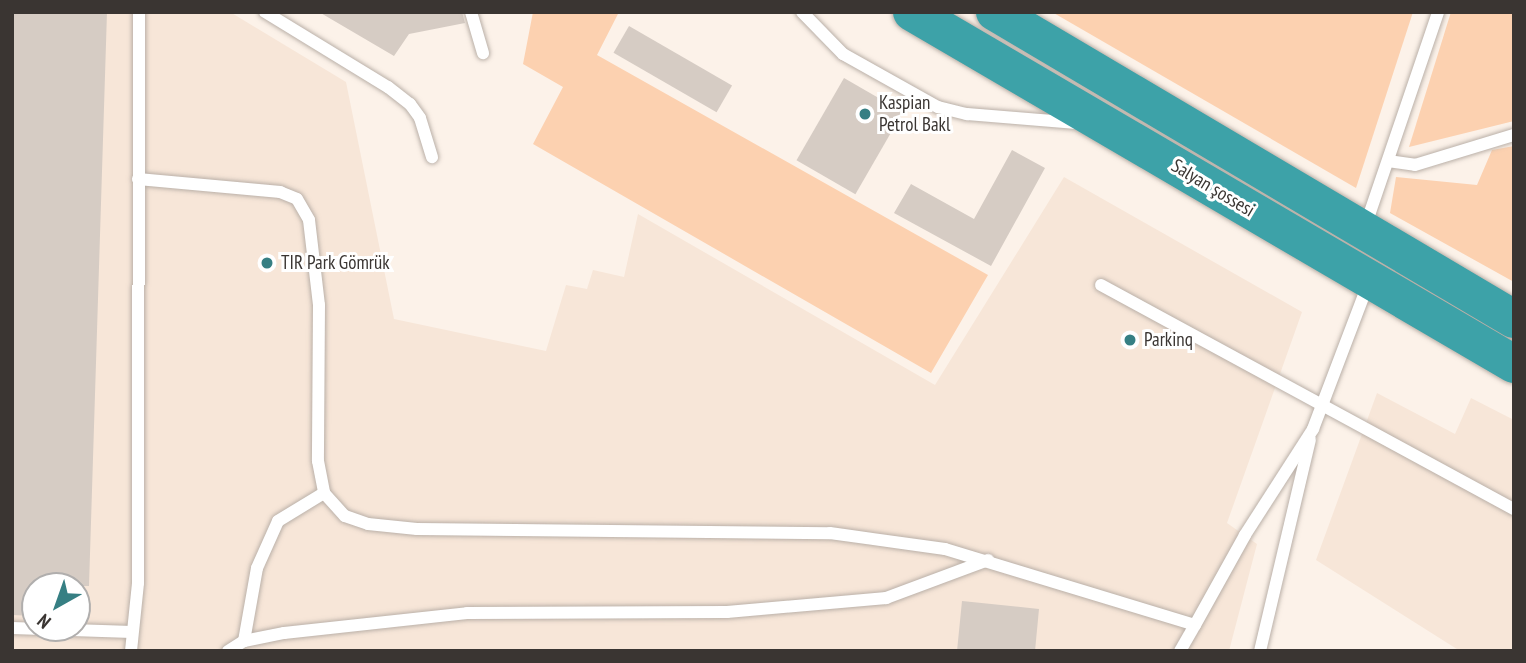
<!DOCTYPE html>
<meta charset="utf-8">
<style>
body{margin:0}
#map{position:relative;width:1526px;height:663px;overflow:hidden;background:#fcf2e9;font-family:"PT Sans Narrow",sans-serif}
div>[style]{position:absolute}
.built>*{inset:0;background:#f7e6d8}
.green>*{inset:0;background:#fcd1b0}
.building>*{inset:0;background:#d6ccc4;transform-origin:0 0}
.roads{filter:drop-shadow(0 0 2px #bab0a8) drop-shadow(0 0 2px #bab0a8)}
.lane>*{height:12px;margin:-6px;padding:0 6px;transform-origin:6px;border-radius:6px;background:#fff}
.highway>*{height:38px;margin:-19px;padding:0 19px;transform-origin:19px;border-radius:19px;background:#3da2a8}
.dots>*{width:19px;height:19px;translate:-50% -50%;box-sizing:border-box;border:4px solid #fff;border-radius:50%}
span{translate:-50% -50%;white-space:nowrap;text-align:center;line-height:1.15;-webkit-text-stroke:6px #fff;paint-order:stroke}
.poi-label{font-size:19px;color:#3a3532}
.left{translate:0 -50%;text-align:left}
.street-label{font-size:19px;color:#3a3532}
.frame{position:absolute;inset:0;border:14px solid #3a3532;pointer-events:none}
.north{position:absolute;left:21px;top:572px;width:70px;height:70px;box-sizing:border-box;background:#fff;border:2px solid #b0aead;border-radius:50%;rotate:220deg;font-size:19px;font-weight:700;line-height:28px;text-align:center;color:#3a3532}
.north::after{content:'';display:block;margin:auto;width:24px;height:32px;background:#367f83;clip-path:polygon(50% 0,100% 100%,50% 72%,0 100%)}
</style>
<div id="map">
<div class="built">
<i style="clip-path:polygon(evenodd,12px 12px,230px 12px,346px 82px,394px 319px,546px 351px,566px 285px,587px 289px,593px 270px,624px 277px,638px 214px,935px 385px,1064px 177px,1302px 312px,1227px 523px,1257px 544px,1229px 651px,12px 651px,12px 12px,35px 586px,77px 586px,77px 628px,35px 628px,35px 586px)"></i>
<i style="clip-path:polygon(1377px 393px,1455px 434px,1471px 398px,1514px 420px,1514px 651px,1460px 651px,1316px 560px)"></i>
</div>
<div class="green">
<i style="clip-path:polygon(533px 12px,619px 12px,597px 55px,988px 275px,931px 373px,533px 144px,563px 87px,523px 64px)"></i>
<i style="clip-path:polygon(1052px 12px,1413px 12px,1356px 188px)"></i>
<i style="clip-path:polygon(1451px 12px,1514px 12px,1514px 121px,1409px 147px)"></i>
<i style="clip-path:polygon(1514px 146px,1514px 282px,1390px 213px,1396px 177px,1477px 185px,1492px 150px)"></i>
</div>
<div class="building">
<i style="clip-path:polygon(12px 12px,107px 12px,89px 586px,35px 586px,35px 616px,12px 615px)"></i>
<i style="clip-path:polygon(319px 12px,462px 12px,465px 23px,409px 34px,394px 56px)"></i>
<i style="left:629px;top:26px;width:119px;height:31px;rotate:30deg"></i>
<i style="left:844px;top:78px;width:68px;height:95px;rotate:30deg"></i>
<i style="clip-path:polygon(1012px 150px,1045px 168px,991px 266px,894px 213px,911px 184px,974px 219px)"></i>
<i style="clip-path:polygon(962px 601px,1039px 609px,1035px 651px,957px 651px)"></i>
</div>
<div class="roads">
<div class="lane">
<i style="left:265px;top:12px;width:144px;rotate:31.4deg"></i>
<i style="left:388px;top:87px;width:28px;rotate:38deg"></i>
<i style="left:410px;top:104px;width:17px;rotate:54deg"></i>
<i style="left:420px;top:118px;width:41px;rotate:72.9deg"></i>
<i style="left:471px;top:12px;width:43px;rotate:73.7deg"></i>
<i style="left:802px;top:12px;width:59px;rotate:45.7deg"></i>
<i style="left:843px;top:54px;width:109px;rotate:29.2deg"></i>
<i style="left:938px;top:107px;width:30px;rotate:14deg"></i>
<i style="left:967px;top:114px;width:110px;rotate:4.7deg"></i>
<i style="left:1388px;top:161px;width:27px;rotate:8deg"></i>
<i style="left:1415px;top:165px;width:103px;rotate:-16.9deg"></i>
<i style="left:138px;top:179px;width:143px;rotate:5.2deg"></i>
<i style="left:280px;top:192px;width:18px;rotate:22deg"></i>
<i style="left:297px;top:199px;width:24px;rotate:60deg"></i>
<i style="left:309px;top:220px;width:86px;rotate:83.3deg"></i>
<i style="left:319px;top:305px;width:156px;rotate:90.4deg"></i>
<i style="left:318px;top:461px;width:33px;rotate:79deg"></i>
<i style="left:324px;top:493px;width:31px;rotate:48deg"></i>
<i style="left:345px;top:516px;width:24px;rotate:19deg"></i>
<i style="left:368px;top:524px;width:49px;rotate:5.8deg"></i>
<i style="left:417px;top:529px;width:413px;rotate:0.6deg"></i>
<i style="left:830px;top:533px;width:116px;rotate:7.9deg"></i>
<i style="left:945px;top:549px;width:261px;rotate:16.9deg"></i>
<i style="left:1195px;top:625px;width:103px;rotate:-60.9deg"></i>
<i style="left:1245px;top:535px;width:126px;rotate:-57.3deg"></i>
<i style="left:1313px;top:429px;width:155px;rotate:-69.2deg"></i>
<i style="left:1365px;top:227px;width:227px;rotate:-71.2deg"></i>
<i style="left:1101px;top:285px;width:470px;rotate:28.5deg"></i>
<i style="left:12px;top:628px;width:120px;rotate:1.9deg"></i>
<i style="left:244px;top:641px;width:74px;rotate:-79.9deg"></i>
<i style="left:257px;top:568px;width:51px;rotate:-65.9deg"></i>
<i style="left:278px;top:521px;width:54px;rotate:-31.3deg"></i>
<i style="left:131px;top:651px;width:68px;rotate:-84.1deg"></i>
<i style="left:138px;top:583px;width:571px;rotate:-89.9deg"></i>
<i style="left:228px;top:651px;width:19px;rotate:-32deg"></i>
<i style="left:244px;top:641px;width:41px;rotate:-11.3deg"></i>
<i style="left:284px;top:633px;width:184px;rotate:-6.2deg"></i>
<i style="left:467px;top:613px;width:260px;rotate:-0.2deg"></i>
<i style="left:727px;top:612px;width:160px;rotate:-5deg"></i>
<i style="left:886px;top:598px;width:109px;rotate:-20.4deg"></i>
<i style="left:1180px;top:651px;width:30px;rotate:-60deg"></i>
<i style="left:1260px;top:651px;width:217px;rotate:-76.7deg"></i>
</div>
<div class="highway">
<i style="left:912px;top:12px;width:697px;rotate:30.32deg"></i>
<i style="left:995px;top:12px;width:603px;rotate:30.61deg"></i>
</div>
</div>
<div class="dots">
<i style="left:865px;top:114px;background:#367f83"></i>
<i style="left:267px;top:263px;background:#367f83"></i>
<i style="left:1130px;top:340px;background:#367f83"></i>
</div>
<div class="poi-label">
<span class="left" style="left:879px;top:114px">Kaspian<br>Petrol Bakl</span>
<span class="left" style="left:281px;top:263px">TIR Park Gömrük</span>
<span class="left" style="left:1144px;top:340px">Parkinq</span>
</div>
<div class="street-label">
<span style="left:1213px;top:188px;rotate:31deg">Salyan şossesi</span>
</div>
<div class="frame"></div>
<div class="north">N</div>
</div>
